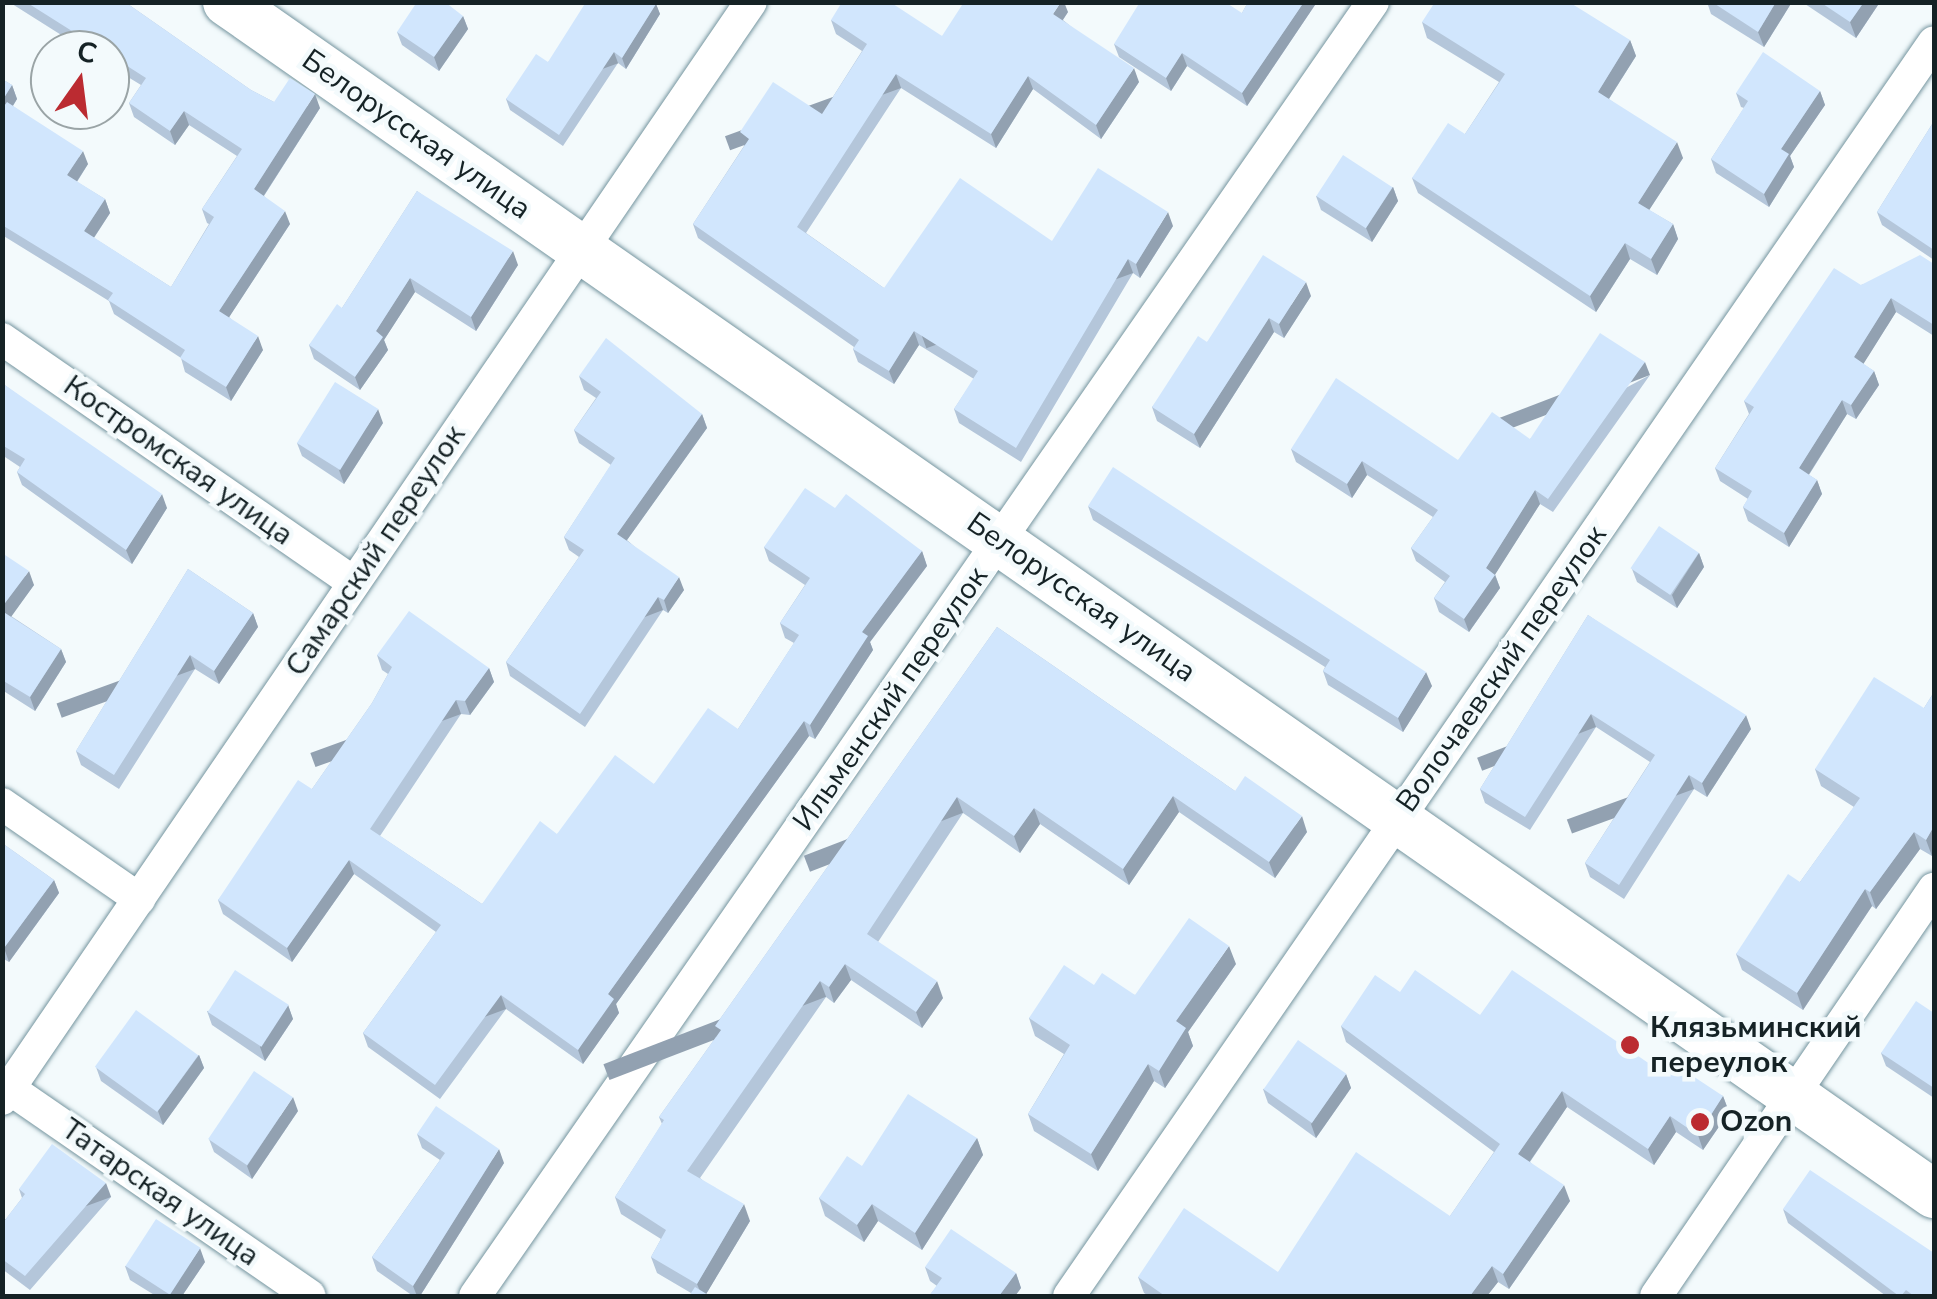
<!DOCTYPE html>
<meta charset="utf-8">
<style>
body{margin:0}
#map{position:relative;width:1937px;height:1299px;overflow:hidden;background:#f3fafc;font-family:"Nunito Sans",sans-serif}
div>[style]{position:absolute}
.roads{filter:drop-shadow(0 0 2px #75959f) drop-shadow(0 0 2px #75959f)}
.street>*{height:32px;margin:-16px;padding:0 16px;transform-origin:16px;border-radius:16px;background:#fff}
.secondary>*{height:48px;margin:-24px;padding:0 24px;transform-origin:24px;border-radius:24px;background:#fff}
.wall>*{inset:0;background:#b4c6da}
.shaded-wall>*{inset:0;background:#92a1b1;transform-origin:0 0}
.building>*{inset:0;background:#d1e6fd;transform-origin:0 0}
.dots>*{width:28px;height:28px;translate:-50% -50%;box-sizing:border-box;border:5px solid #f3fafc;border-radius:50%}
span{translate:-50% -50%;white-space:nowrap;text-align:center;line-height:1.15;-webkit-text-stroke:9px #f3fafc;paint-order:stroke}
.street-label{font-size:30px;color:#152225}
.poi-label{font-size:30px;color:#152225;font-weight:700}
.left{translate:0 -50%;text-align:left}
.frame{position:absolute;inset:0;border:5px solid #152225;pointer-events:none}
.north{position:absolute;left:30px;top:30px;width:100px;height:100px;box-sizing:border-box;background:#f3fafc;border:2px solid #9aa4a6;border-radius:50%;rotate:14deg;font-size:28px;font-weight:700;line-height:40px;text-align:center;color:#152225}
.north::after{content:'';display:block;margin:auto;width:35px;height:45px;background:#bb2b31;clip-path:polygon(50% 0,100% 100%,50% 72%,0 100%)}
</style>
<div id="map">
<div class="roads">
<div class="street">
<i style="left:2px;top:339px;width:428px;rotate:34.7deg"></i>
<i style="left:2px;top:804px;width:167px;rotate:34.7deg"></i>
<i style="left:10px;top:1089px;width:364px;rotate:34.6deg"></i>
<i style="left:2px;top:1099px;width:1328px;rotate:-55.68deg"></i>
<i style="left:475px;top:1296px;width:1575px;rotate:-55.24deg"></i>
<i style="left:1069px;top:1296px;width:1523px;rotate:-55.4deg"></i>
<i style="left:1656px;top:1296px;width:493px;rotate:-55.7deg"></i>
</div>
<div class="secondary">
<i style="left:227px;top:2px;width:2082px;rotate:34.93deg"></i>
</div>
</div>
<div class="wall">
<i style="clip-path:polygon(9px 2px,125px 2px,251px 90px,274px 102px,320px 108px,264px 196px,290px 224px,229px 317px,263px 350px,231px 401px,185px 372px,181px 358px,114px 314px,109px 301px,2px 235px,2px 79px,12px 85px,17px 99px,13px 106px,88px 164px,77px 182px,105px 199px,110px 213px,94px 238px,171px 287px,209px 224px,207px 223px,202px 209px,237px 156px,189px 125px,175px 145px,134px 117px,129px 103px,141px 85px,110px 66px,110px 50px,85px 50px)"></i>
<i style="clip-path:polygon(1248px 2px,1317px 2px,1247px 106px,1187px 66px,1171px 91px,1119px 57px,1114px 44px,1242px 13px)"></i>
<i style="clip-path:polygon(1707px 2px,1792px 2px,1764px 47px,1711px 14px)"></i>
<i style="clip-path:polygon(1802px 2px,1880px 2px,1856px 38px)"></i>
<i style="clip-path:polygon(656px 4px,660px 14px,626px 69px,618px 63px,563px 146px,510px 110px,506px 99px,548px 62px)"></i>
<i style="clip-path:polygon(1068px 12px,1063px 20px,1139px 82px,1101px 139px,1033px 89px,996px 148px,901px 88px,806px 233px,884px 288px,1052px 241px,1173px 226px,1140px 278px,1133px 273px,1021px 462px,959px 423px,954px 409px,974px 379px,919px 345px,894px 384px,858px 362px,853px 349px,854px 347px,698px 238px,693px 224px,744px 146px,740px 132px,822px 114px,862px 51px,836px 34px,831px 20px,942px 36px)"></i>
<i style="clip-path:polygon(463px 16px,468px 29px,439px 71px,402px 45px,397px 32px)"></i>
<i style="clip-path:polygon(1422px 22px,1630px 40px,1636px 56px,1609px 99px,1683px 158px,1649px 210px,1673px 224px,1678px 239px,1657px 275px,1630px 259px,1596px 312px,1418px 193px,1412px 178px,1465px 134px,1499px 82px,1427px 38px)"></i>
<i style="clip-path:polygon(1820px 91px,1825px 105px,1790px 156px,1794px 167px,1769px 207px,1716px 173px,1711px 159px,1744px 108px,1741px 107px,1736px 93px)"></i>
<i style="clip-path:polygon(1934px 121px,1934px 260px,1882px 225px,1877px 212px)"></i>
<i style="clip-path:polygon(1393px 187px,1398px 201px,1372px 242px,1321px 210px,1316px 196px)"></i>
<i style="clip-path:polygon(417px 191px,518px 265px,476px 331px,415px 292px,384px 340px,388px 350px,360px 390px,314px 359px,309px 345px,342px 308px)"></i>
<i style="clip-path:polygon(1934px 264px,1934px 336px,1896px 312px,1863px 364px,1874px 371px,1879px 385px,1856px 419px,1847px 414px,1809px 475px,1817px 480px,1822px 494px,1789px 547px,1748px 521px,1743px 507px,1748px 499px,1720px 481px,1715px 468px,1749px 414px,1744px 401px,1861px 285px)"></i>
<i style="clip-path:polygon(1311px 296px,1284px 338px,1274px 332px,1200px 448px,1157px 421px,1152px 407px,1207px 342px)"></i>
<i style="clip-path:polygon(1650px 375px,1553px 512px,1540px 504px,1495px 574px,1500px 588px,1469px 632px,1439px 612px,1434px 598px,1445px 582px,1416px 561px,1411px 548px,1433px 517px,1367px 475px,1352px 498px,1296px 462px,1291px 449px,1458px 460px,1530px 439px)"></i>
<i style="clip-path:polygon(579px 376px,702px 414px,707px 428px,627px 540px,684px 590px,668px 613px,663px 610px,585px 727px,510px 676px,506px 662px,579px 557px,569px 550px,564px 537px,611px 465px,579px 443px,574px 430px,596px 398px,584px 390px)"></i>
<i style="clip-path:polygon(2px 383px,167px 508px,132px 564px,22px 485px,17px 472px,20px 467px,2px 455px)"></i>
<i style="clip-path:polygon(383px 423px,344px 484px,302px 456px,297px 443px)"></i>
<i style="clip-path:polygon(1088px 506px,1432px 686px,1403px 732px,1328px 685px,1323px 671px,1325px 667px,1093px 520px)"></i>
<i style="clip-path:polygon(835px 508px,922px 551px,927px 566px,870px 642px,873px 650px,815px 739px,809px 736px,616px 1004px,619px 1013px,583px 1064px,506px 1009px,440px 1099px,368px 1047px,363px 1033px,436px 932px,354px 874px,292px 962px,223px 914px,218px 900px,312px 789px,372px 703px,388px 674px,382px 670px,377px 655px,489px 668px,494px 682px,470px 715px,461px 714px,380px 836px,482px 904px,557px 834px,654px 784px,738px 729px,794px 643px,785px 638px,780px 623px,805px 585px,769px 561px,764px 547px)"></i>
<i style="clip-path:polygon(2px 553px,34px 585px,11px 616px,61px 649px,66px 662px,35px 711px,2px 690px)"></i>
<i style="clip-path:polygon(1699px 553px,1704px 567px,1677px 608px,1637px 582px,1632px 569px)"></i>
<i style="clip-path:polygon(188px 569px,253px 613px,258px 627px,219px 684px,195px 669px,119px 789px,81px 765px,76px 751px)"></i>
<i style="clip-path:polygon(1588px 615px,1751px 729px,1707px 797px,1694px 789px,1624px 899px,1590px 877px,1585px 863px,1650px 762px,1596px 727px,1530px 830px,1485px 803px,1480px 789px)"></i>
<i style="clip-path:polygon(997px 627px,1235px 791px,1307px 832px,1275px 878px,1179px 812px,1129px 885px,1040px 824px,1020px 853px,963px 813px,878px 942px,943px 998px,922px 1028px,851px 980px,834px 1003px,826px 997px,700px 1178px,750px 1221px,706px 1294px,691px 1293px,657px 1273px,651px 1257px,661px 1239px,621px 1214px,615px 1197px,662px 1124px,659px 1117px,718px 1034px,715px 1026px)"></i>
<i style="clip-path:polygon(1934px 692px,1934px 852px,1932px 856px,1920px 849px,1876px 909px,1872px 906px,1803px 1010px,1742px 970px,1736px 954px,1800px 882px,1854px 807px,1821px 786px,1815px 769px,1924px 708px)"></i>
<i style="clip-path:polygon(2px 843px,54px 880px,59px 893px,9px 962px,2px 958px)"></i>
<i style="clip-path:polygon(1236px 964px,1188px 1032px,1193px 1046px,1165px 1088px,1154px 1081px,1098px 1171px,1034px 1131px,1028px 1114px,1064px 1054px,1035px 1036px,1029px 1018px,1094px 985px,1135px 995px)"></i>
<i style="clip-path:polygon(1400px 992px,1650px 1064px,1723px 1096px,1729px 1112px,1703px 1150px,1676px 1132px,1654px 1165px,1567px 1107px,1530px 1162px,1570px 1201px,1509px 1289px,1498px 1282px,1487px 1296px,1149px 1296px,1144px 1293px,1138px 1277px,1278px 1272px,1450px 1216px,1494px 1152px,1346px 1042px,1341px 1026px)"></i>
<i style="clip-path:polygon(288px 1005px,293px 1019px,265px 1061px,212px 1025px,207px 1011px)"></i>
<i style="clip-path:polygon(1934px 1013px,1934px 1098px,1886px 1066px,1881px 1053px)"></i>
<i style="clip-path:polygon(199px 1055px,204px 1068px,163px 1125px,101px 1081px,96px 1067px)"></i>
<i style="clip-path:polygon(1346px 1074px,1351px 1088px,1316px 1138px,1268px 1103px,1263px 1089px)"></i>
<i style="clip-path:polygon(298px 1111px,252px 1179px,214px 1152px,209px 1139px)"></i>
<i style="clip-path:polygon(417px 1134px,504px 1163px,420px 1296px,413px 1296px,377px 1271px,372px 1257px,440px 1160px,422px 1148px)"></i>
<i style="clip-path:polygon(977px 1138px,983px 1155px,922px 1250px,878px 1221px,864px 1242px,825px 1216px,819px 1198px,862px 1166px)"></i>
<i style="clip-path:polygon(19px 1189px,111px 1197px,30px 1290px,2px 1269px,2px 1224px,22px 1198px)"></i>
<i style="clip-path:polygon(1783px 1209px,1934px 1296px,1886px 1296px,1788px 1223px)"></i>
<i style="clip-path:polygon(205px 1262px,182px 1296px,156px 1296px,130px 1280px,125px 1266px)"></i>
<i style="clip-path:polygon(925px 1267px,1016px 1273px,1021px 1288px,1015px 1296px,929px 1296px,937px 1286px,930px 1281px)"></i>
</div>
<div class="shaded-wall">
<i style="clip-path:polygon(1061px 2px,1064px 2px,1068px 12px,1058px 27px,1053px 14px)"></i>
<i style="clip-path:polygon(1304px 2px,1317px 2px,1247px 106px,1242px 93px)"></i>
<i style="clip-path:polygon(1776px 2px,1792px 2px,1764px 47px,1758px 32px)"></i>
<i style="clip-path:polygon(1864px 2px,1880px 2px,1856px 38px,1850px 22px)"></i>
<i style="clip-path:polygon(656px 4px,660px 14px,626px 69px,622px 58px)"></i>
<i style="clip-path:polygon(463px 16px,468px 29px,439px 71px,434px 57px)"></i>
<i style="clip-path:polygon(1630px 40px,1636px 56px,1603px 108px,1598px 92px)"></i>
<i style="left:614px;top:52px;width:12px;height:100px;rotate:70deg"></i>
<i style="clip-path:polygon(1182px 53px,1187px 66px,1171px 91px,1166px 78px)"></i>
<i style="clip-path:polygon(1134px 68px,1139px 82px,1101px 139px,1096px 125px)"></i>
<i style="left:896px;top:74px;width:15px;height:182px;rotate:70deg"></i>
<i style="clip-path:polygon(1028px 76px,1033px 89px,996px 148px,991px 134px)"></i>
<i style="clip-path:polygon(12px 85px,17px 99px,2px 123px,2px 101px)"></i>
<i style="clip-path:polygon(1820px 91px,1825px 105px,1790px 156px,1794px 167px,1769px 207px,1764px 194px,1781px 149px)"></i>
<i style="clip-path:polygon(315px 94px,320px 108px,259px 203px,254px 189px)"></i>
<i style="clip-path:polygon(184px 111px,189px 125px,175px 145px,170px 131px)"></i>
<i style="clip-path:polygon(1677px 142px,1683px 158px,1644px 218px,1638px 203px)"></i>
<i style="clip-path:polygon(83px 151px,88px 164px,72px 189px,67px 175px)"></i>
<i style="clip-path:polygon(1393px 187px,1398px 201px,1372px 242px,1366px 228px)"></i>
<i style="clip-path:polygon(105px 199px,110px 213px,89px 245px,84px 231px)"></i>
<i style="clip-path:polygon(285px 211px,290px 224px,224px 325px,219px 311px)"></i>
<i style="clip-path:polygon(1168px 212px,1173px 226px,1140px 278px,1136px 264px)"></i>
<i style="clip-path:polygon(1673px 224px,1678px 239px,1657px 275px,1651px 259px)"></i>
<i style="clip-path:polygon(1625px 243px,1630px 259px,1596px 312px,1590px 296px)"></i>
<i style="clip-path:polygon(513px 251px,518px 265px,476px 331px,471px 317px)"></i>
<i style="left:1128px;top:259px;width:15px;height:220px;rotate:70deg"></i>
<i style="clip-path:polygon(410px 278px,415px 292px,384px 340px,388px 350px,360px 390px,355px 377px,376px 331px)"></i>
<i style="clip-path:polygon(1306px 282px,1311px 296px,1284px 338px,1279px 324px)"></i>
<i style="clip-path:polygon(1891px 298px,1896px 312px,1859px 371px,1854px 357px)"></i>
<i style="clip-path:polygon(1269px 318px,1274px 332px,1200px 448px,1194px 434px)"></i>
<i style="clip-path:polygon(914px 331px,919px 345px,894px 384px,889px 371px)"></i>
<i style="clip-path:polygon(258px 336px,263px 350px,231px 401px,226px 387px)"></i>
<i style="left:1645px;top:362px;width:14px;height:168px;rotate:69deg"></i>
<i style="clip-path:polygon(1874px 371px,1879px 385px,1856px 419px,1851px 405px)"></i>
<i style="clip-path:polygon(1842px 400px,1847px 414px,1804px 482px,1799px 468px)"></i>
<i style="clip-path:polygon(378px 409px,383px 423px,344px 484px,339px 470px)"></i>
<i style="clip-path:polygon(702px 414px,707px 428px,622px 547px,617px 534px)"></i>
<i style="clip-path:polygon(1362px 461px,1367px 475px,1352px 498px,1347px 484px)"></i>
<i style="clip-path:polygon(1817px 480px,1822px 494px,1789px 547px,1784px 533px)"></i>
<i style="clip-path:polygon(1535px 490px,1540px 504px,1491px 581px,1486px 568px)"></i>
<i style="clip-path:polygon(162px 494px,167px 508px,132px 564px,126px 550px)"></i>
<i style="clip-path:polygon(922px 551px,927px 566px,870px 642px,873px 650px,815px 739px,810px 725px,862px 632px)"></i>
<i style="clip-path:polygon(1699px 553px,1704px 567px,1677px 608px,1672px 595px)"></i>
<i style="clip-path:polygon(29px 571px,34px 585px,6px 624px,2px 615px,2px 607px)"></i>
<i style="clip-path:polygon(1495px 575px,1500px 588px,1469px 632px,1464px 619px)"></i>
<i style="clip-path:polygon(679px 577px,684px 590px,668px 613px,664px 600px)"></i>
<i style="left:658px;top:597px;width:14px;height:141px;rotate:69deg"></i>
<i style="clip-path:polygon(253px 613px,258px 627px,219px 684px,214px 671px)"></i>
<i style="clip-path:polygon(61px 649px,66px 662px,35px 711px,30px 697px)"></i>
<i style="left:190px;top:655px;width:15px;height:142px;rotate:70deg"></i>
<i style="clip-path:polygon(489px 668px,494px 682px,470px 715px,465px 701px)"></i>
<i style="clip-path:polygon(1426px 672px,1432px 686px,1403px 732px,1398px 718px)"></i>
<i style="left:456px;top:700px;width:15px;height:155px;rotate:70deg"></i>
<i style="left:1591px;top:714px;width:14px;height:122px;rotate:69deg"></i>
<i style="clip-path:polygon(1746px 715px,1751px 729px,1707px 797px,1702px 783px)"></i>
<i style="clip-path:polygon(804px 721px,809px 736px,616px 1004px,619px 1013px,583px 1064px,578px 1050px,608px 994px)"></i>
<i style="left:1689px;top:775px;width:15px;height:130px;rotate:70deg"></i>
<i style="clip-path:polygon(1173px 796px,1179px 812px,1129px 885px,1123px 869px)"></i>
<i style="left:957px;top:797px;width:17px;height:164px;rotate:69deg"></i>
<i style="clip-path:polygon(1034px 808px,1040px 824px,1020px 853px,1014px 836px)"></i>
<i style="clip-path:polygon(1302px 816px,1307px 832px,1275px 878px,1269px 862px)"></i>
<i style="clip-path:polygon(1934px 826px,1934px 852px,1932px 856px,1926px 840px)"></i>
<i style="clip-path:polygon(1914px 832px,1920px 849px,1876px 909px,1870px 892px)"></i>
<i style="clip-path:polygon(349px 860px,354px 874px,292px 962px,287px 948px)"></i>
<i style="clip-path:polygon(54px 880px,59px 893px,9px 962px,4px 948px)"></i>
<i style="clip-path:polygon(1865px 889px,1872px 906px,1803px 1010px,1797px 993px)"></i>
<i style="clip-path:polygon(1229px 946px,1236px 964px,1188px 1032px,1193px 1046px,1165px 1088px,1159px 1071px,1176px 1021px)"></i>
<i style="clip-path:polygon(845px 964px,851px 980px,834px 1003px,829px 987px)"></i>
<i style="left:820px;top:981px;width:17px;height:232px;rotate:69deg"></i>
<i style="clip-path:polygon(937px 981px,943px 998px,922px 1028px,916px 1012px)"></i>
<i style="left:501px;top:995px;width:15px;height:112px;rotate:70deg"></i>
<i style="clip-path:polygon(288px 1005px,293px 1019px,265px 1061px,260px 1047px)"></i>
<i style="clip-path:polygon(199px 1055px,204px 1068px,163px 1125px,158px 1111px)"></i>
<i style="clip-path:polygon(1148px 1064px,1154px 1081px,1098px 1171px,1091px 1154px)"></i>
<i style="clip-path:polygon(1346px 1074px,1351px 1088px,1316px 1138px,1311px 1124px)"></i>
<i style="clip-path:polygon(1562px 1091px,1567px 1107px,1524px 1170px,1518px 1154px)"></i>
<i style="clip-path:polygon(1723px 1096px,1729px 1112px,1703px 1150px,1698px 1135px)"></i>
<i style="clip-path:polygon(293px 1097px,298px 1111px,252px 1179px,247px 1166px)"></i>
<i style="clip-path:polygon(1670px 1116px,1676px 1132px,1654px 1165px,1648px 1149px)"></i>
<i style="clip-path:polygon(977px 1138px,983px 1155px,922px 1250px,915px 1233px)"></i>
<i style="clip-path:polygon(499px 1149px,504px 1163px,420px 1296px,417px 1296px,413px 1286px)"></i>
<i style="left:106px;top:1183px;width:15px;height:123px;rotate:70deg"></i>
<i style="clip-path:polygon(1564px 1185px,1570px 1201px,1509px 1289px,1503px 1274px)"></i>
<i style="clip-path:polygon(744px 1204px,750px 1221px,705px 1296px,702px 1296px,697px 1284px)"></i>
<i style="clip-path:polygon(872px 1204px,878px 1221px,864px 1242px,857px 1225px)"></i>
<i style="clip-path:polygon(200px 1248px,205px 1262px,182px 1296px,170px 1296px,169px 1295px)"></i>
<i style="clip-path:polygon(1492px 1266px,1498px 1282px,1487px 1296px,1470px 1296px)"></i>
<i style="clip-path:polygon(1016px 1273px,1021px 1288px,1015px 1296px,999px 1296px)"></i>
</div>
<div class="building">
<i style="clip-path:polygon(26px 2px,125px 2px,251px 90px,274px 102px,290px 78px,315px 94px,254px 189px,285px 211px,219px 311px,258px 336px,226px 387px,180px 358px,185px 350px,108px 300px,113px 293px,2px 225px,2px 109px,7px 102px,83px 151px,67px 175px,105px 199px,84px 231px,171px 287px,214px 217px,202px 209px,242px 149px,184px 111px,170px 131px,129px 103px,146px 78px,110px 55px,110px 50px,102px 50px)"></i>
<i style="clip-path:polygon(417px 2px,445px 2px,463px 16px,434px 57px,397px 32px)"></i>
<i style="clip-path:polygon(586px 2px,656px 4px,622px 58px,614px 52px,559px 135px,506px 99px,536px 54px,548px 62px)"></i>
<i style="clip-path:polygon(842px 2px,890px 2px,942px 36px,964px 2px,1061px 2px,1053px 14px,1134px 68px,1096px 125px,1028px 76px,991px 134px,896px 74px,797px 227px,884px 288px,960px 178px,1052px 241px,1098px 168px,1168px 212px,1136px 264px,1128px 259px,1016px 448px,954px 409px,978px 371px,914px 331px,889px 371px,853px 349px,859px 340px,693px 224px,749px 139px,740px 132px,773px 82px,822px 114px,867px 44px,831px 20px)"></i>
<i style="clip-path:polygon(1140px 2px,1225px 2px,1242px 13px,1248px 2px,1304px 2px,1242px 93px,1182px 53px,1166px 78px,1114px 44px)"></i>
<i style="clip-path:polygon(1435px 2px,1569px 2px,1630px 40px,1598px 92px,1677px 142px,1638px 203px,1673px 224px,1651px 259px,1625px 243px,1590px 296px,1412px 178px,1448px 123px,1465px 134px,1505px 74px,1422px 22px)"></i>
<i style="clip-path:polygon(1712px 2px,1776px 2px,1758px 32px)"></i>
<i style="clip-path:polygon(1820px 2px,1864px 2px,1850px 22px)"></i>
<i style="clip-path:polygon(1763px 52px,1820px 91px,1781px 149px,1789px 154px,1764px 194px,1711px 159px,1748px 101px,1736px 93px)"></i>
<i style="clip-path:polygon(2px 79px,12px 85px,2px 101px)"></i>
<i style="clip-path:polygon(1934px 121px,1934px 250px,1877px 212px)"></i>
<i style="left:1343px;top:155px;width:59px;height:49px;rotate:33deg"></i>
<i style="clip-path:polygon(417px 191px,513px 251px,471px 317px,410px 278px,376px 331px,383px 337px,355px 377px,309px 345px,337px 304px,342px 308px)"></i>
<i style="clip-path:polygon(1263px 255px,1306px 282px,1279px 324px,1269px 318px,1194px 434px,1152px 407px,1198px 336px,1207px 342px)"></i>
<i style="clip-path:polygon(1920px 255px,1934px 264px,1934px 325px,1891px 298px,1854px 357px,1874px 371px,1851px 405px,1842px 400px,1799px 468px,1817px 480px,1784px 533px,1743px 507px,1752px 491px,1715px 468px,1754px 407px,1744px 401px,1834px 268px,1861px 285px)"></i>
<i style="clip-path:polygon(1600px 333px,1645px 362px,1548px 499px,1535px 490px,1486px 568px,1495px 575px,1464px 619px,1434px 598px,1450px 576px,1411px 548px,1438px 510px,1362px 461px,1347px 484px,1291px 449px,1336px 378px,1458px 460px,1492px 412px,1530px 439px)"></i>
<i style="clip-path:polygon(606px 338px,702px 414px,617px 534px,679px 577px,664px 600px,658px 597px,580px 714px,506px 662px,584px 550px,564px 537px,615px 458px,574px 430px,601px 392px,579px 376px)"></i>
<i style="left:335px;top:382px;width:51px;height:72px;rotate:32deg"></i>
<i style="clip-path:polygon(2px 383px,162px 494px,126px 550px,17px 472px,25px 459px,2px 445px)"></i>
<i style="clip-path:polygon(1113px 467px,1426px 672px,1398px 718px,1323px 671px,1330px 660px,1088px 506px)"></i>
<i style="clip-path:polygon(805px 488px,835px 508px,846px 494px,922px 551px,862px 632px,868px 636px,810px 725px,804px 721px,608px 994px,614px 999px,578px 1050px,501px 995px,435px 1085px,363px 1033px,441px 925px,349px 860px,287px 948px,218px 900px,298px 780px,312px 789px,372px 703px,392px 667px,377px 655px,409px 611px,489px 668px,465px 701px,456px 700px,370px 829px,482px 904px,540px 821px,557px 834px,615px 755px,654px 784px,708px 708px,738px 729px,799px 635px,780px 623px,810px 578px,764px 547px)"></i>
<i style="left:1659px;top:526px;width:48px;height:51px;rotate:34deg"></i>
<i style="clip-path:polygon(2px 553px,29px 571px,2px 607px)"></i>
<i style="clip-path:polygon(188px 569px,253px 613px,214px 671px,190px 655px,114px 775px,76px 751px)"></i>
<i style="clip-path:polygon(2px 611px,61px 649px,30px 697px,2px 680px)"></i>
<i style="clip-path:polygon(1588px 615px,1746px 715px,1702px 783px,1689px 775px,1619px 885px,1585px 863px,1655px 755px,1591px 714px,1525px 817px,1480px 789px)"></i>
<i style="clip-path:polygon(997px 627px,1235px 791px,1245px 776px,1302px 816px,1269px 862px,1173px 796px,1123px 869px,1034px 808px,1014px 836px,957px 797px,867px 934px,937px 981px,916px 1012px,845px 964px,829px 987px,820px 981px,687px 1171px,744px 1204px,697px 1284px,651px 1257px,666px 1230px,615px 1197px,664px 1120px,659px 1117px,721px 1030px,715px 1026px)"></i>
<i style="clip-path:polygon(1874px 677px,1924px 708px,1934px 692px,1934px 826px,1926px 840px,1914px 832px,1870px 892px,1865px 889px,1797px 993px,1736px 954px,1788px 874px,1800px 882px,1860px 798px,1815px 769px)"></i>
<i style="clip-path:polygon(2px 843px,54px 880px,4px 948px,2px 948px)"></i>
<i style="clip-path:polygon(1189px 918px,1229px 946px,1176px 1021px,1186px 1028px,1159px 1071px,1148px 1064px,1091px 1154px,1028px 1114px,1070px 1045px,1029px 1018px,1064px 965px,1094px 985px,1102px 973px,1135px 995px)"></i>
<i style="left:235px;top:970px;width:64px;height:50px;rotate:33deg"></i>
<i style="clip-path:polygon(1415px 970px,1480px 1015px,1512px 970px,1650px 1064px,1658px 1053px,1723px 1096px,1698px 1135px,1670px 1116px,1648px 1149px,1562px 1091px,1518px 1154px,1564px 1185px,1503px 1274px,1492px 1266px,1470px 1296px,1165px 1296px,1138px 1277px,1184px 1208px,1278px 1272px,1356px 1152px,1450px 1216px,1500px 1144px,1341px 1026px,1375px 975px,1400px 992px)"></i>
<i style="clip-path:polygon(1916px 1001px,1934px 1013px,1934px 1088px,1881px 1053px)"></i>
<i style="left:136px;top:1010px;width:77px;height:70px;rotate:36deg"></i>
<i style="left:1298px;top:1040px;width:59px;height:60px;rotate:35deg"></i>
<i style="left:254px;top:1071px;width:47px;height:82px;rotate:34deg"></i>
<i style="clip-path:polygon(908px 1094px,977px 1138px,915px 1233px,872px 1204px,857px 1225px,819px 1198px,847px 1156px,862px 1166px)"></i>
<i style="clip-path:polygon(436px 1106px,499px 1149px,413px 1286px,372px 1257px,445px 1153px,417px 1134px)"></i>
<i style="clip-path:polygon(52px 1144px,106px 1183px,25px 1276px,2px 1259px,2px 1224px,25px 1194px,19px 1189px)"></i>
<i style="clip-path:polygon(1810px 1170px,1934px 1253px,1934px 1296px,1914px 1296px,1906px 1290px,1901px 1296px,1899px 1296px,1783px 1209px)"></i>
<i style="left:156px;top:1219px;width:53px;height:56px;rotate:33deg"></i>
<i style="clip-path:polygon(951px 1229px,1016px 1273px,999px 1296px,929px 1296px,942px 1278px,925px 1267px)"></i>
<i style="clip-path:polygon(695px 1287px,710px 1296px,689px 1296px)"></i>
</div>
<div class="dots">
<i style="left:1630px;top:1045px;background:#bb2b31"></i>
<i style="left:1700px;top:1122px;background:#bb2b31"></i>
</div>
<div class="street-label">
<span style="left:416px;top:135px;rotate:35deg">Белорусская улица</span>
<span style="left:178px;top:461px;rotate:35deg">Костромская улица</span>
<span style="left:376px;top:551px;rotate:-56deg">Самарский переулок</span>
<span style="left:1081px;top:598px;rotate:35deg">Белорусская улица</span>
<span style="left:1502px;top:669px;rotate:-55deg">Волочаевский переулок</span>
<span style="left:891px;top:699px;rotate:-55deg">Ильменский переулок</span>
<span style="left:160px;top:1193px;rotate:35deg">Татарская улица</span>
</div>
<div class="poi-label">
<span class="left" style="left:1650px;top:1045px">Клязьминский<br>переулок</span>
<span class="left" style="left:1720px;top:1122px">Ozon</span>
</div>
<div class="frame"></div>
<div class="north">С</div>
</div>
